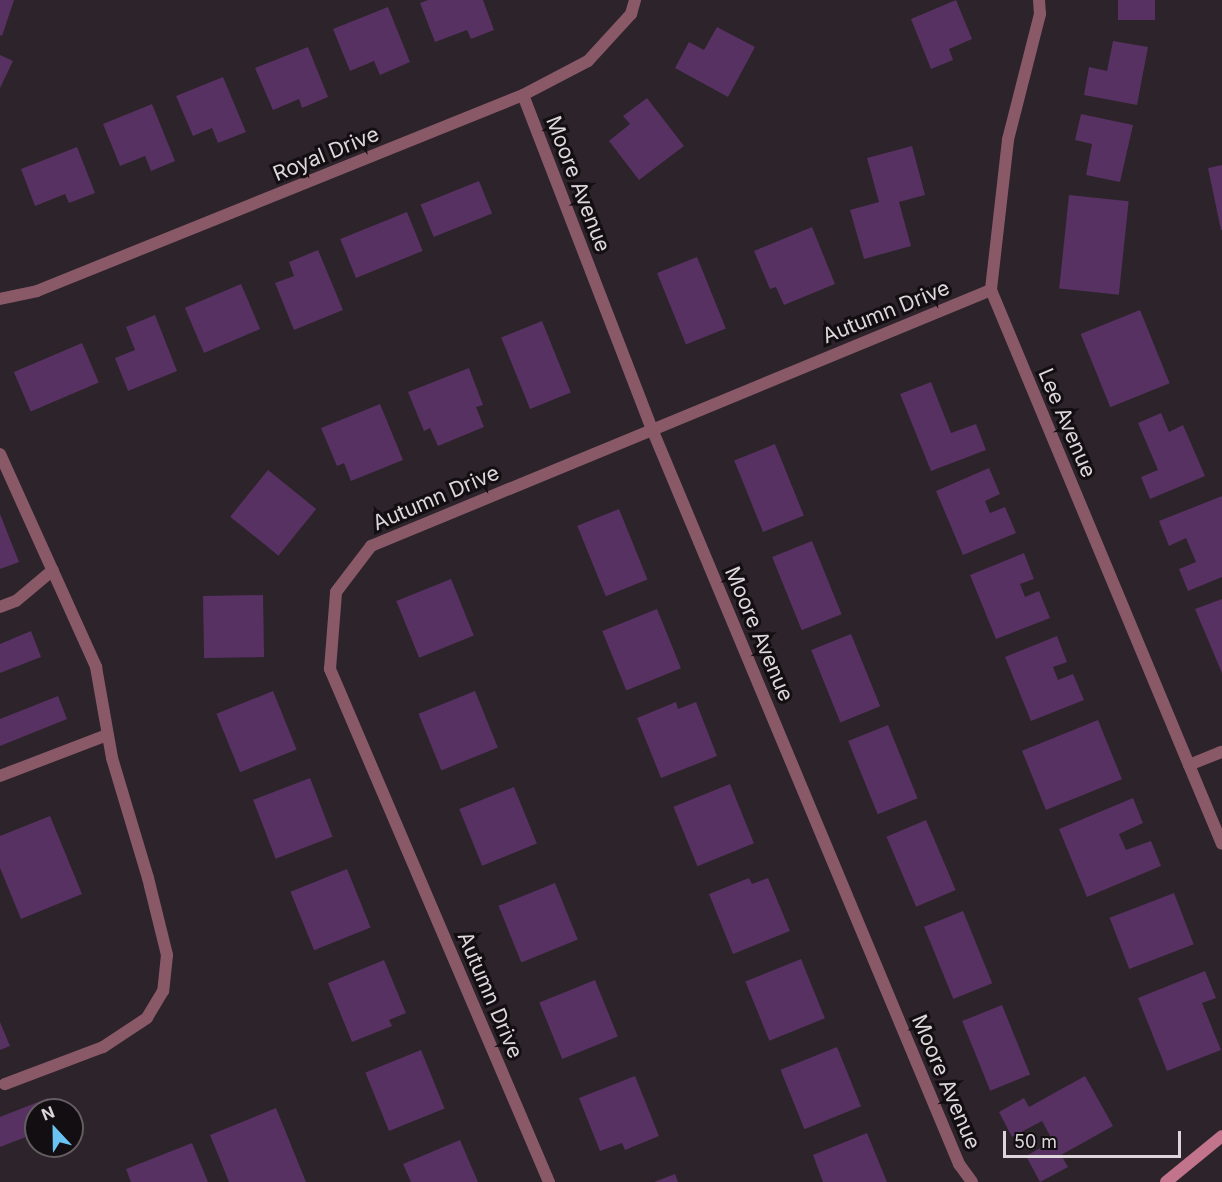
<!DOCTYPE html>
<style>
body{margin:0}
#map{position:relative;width:1222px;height:1182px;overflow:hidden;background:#2d232a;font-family:Inter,sans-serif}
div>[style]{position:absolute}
.building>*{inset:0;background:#563161;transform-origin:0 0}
.lane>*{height:12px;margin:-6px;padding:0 6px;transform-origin:6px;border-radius:6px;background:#8a5968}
.street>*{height:12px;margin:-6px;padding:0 6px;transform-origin:6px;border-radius:6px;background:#8a5968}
.secondary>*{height:12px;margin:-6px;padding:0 6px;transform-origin:6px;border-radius:6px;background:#c1748c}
span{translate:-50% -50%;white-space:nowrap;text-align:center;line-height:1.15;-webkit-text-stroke:6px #130e11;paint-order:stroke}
.street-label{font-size:21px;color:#ddd6da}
.north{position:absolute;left:24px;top:1098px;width:60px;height:60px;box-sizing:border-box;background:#130e11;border:2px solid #645e61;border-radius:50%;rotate:338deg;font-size:16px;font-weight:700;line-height:24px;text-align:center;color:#ddd6da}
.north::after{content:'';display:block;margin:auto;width:21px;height:27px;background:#6bc3f2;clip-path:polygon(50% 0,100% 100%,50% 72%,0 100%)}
.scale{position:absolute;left:1003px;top:1131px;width:178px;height:27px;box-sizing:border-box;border:3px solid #ddd6da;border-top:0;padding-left:8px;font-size:18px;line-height:21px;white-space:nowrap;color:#ddd6da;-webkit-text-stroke:4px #130e11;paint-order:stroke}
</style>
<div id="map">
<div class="building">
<i style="clip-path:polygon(0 0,14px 0,2px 36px,0 35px)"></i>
<i style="clip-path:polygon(428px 0,483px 0,494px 30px,471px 39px,467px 30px,435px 42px,420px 3px)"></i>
<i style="clip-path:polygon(956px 0,972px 39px,949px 49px,953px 60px,931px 69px,911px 19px)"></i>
<i style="left:1118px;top:0;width:37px;height:20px"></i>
<i style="clip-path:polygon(388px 7px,410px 62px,380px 75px,374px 61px,350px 71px,333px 29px)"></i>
<i style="clip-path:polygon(717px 27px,755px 47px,728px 97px,675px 68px,689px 42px,704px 50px)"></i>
<i style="clip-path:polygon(1113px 41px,1148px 47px,1137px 105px,1084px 95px,1089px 67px,1107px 71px)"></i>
<i style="clip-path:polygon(308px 47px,328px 97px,302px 108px,299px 99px,273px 110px,255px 68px)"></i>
<i style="clip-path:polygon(0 55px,13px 61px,0 88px)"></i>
<i style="clip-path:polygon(223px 77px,246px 132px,218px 143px,212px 128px,193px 136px,176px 96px)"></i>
<i style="clip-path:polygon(647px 98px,684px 146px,639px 180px,609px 141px,630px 124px,623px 116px)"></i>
<i style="clip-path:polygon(152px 104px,175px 161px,151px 171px,145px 156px,120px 166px,103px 124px)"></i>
<i style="clip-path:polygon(1081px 114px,1133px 125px,1120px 182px,1086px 175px,1092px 144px,1075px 140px)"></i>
<i style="clip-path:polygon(912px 146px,925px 195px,899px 202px,911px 246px,864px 259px,850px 210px,879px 202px,867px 158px)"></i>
<i style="clip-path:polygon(77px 147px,95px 193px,69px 203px,65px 194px,35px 206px,21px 169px)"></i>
<i style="clip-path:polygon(1222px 165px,1222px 230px,1221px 230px,1208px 168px)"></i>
<i style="left:479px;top:181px;width:35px;height:63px;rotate:68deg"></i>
<i style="left:1069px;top:195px;width:60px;height:94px;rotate:6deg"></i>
<i style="left:407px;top:212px;width:42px;height:72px;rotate:68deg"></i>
<i style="clip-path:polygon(812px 227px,835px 284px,784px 305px,776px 287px,770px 289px,754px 251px)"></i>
<i style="clip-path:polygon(318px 250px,343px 310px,294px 330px,275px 283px,294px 276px,289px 262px)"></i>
<i style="left:697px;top:257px;width:77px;height:43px;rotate:68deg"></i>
<i style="left:241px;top:284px;width:49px;height:61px;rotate:67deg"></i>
<i style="left:1140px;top:310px;width:79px;height:64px;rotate:68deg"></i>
<i style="clip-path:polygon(155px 315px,177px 371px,128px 391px,115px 358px,135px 350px,126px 327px)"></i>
<i style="left:542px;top:321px;width:77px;height:44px;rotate:68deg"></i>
<i style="left:82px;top:343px;width:43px;height:74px;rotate:67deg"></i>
<i style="clip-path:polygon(469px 368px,483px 405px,476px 407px,484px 427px,438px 446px,430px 428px,424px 431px,408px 392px)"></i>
<i style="clip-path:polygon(931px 382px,951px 433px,976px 424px,986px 450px,931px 471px,900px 394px)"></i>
<i style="clip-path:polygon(380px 404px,403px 460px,351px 481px,344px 463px,337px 466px,321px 428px)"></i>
<i style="clip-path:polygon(1161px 413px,1169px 432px,1183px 425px,1205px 476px,1150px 499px,1141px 477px,1158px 470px,1138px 423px)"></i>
<i style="left:775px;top:444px;width:77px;height:44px;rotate:68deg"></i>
<i style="clip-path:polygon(989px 468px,1000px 494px,985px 501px,990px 513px,1005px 507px,1016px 533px,963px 555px,936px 491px)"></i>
<i style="left:268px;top:470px;width:62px;height:60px;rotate:39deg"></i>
<i style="clip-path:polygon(1222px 496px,1222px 577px,1188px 591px,1179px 569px,1196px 562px,1186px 538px,1169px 546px,1159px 521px)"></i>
<i style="left:619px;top:509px;width:76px;height:45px;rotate:68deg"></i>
<i style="clip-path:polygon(0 514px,19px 562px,0 569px)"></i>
<i style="left:812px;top:541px;width:79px;height:43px;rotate:68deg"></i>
<i style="clip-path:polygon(1024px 553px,1034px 579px,1020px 584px,1025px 597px,1039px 591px,1050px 618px,996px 639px,970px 575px)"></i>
<i style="left:451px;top:579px;width:61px;height:59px;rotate:68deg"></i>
<i style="left:263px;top:595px;width:62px;height:60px;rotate:89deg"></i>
<i style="clip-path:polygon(1222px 599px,1222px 673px,1195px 609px)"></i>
<i style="left:657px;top:609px;width:64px;height:59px;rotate:68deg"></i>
<i style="clip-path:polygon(31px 631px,41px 657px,0 673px,0 644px)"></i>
<i style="left:851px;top:634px;width:78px;height:43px;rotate:68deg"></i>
<i style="clip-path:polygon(1057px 636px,1067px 662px,1053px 667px,1058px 680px,1073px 674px,1084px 700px,1031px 721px,1005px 657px)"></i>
<i style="left:273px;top:691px;width:63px;height:61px;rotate:68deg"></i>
<i style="left:475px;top:691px;width:61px;height:61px;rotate:68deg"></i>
<i style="clip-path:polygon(58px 696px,67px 719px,0 746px,0 719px)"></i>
<i style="clip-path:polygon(676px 702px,678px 709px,696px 702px,717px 756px,661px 778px,637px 718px)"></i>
<i style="left:1098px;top:720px;width:64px;height:82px;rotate:68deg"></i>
<i style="left:888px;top:725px;width:79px;height:43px;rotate:68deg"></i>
<i style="left:310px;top:778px;width:63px;height:61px;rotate:69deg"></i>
<i style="left:730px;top:784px;width:64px;height:61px;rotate:68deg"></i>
<i style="left:514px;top:787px;width:61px;height:59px;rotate:68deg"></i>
<i style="clip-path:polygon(1133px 798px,1143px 823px,1119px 834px,1126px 850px,1151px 841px,1161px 866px,1087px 897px,1059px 829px)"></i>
<i style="clip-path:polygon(50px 816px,82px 894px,21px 919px,0 868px,0 836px)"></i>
<i style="left:926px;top:820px;width:76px;height:43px;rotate:67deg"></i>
<i style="left:347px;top:869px;width:63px;height:61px;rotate:68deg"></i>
<i style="clip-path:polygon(749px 878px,752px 884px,768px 878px,790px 931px,733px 954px,709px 894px)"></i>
<i style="left:555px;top:883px;width:61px;height:61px;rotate:68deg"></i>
<i style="left:1174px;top:893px;width:55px;height:69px;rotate:69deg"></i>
<i style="left:963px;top:911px;width:78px;height:42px;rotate:68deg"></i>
<i style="left:801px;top:959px;width:64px;height:60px;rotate:68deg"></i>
<i style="clip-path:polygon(384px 960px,406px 1013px,389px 1020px,392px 1026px,352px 1042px,328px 983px)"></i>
<i style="clip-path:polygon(1205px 971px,1216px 998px,1202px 1003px,1221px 1050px,1167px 1071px,1138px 998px)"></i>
<i style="left:595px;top:980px;width:61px;height:60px;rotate:68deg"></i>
<i style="left:1002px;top:1005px;width:75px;height:43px;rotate:68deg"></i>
<i style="clip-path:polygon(0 1022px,10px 1046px,0 1050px)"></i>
<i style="left:837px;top:1047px;width:64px;height:61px;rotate:68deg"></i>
<i style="left:421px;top:1050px;width:63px;height:60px;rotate:68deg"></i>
<i style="clip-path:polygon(635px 1076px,659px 1136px,625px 1150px,622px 1143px,600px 1151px,579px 1098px)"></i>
<i style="clip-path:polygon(1085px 1076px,1113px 1126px,1061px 1155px,1068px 1167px,1040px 1182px,1026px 1156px,1053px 1141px,1042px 1121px,1012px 1137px,999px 1112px,1024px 1098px,1029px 1107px)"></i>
<i style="clip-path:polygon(48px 1098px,53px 1110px,36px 1110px,36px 1133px,0 1147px,0 1117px)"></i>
<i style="clip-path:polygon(276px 1108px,306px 1182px,229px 1182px,210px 1135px)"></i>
<i style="clip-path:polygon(867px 1133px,887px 1182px,823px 1182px,813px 1155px)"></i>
<i style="clip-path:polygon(460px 1140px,478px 1182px,411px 1182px,403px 1164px)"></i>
<i style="clip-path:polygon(192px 1143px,208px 1182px,131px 1182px,126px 1169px)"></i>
<i style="clip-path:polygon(675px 1174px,678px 1182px,654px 1182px)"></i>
</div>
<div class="lane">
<i style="left:0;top:607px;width:17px;rotate:-21deg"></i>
<i style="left:16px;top:601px;width:48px;rotate:-40deg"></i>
<i style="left:0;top:776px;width:115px;rotate:-21deg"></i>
</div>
<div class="street">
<i style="left:1039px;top:0;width:14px;rotate:86deg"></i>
<i style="left:1040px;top:14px;width:130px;rotate:104.3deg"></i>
<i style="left:1008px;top:140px;width:151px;rotate:96.5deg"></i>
<i style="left:991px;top:290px;width:600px;rotate:67.37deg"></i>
<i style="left:523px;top:95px;width:358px;rotate:68.9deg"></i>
<i style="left:652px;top:429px;width:797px;rotate:67.33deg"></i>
<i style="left:959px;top:1164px;width:22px;rotate:54deg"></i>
<i style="left:0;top:299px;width:38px;rotate:-12deg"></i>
<i style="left:37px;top:291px;width:524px;rotate:-21.96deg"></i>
<i style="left:523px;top:95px;width:73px;rotate:-27.6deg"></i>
<i style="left:588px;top:61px;width:64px;rotate:-47.5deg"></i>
<i style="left:631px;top:14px;width:15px;rotate:-74deg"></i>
<i style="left:0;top:454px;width:234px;rotate:65.7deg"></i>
<i style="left:96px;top:667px;width:92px;rotate:80deg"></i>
<i style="left:112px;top:758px;width:125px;rotate:73.3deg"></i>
<i style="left:148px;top:878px;width:79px;rotate:76.1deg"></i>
<i style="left:167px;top:955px;width:36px;rotate:96deg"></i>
<i style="left:163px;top:991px;width:31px;rotate:121deg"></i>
<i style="left:147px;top:1018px;width:53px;rotate:146.6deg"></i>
<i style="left:103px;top:1047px;width:105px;rotate:159.3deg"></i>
<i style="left:1189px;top:765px;width:35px;rotate:-22deg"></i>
<i style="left:549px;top:1182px;width:558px;rotate:-113.12deg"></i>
<i style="left:330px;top:669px;width:77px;rotate:-85.5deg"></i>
<i style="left:336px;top:592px;width:58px;rotate:-52.7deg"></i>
<i style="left:371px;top:546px;width:671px;rotate:-22.44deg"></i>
</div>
<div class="secondary">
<i style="left:1166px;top:1182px;width:72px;rotate:-39.4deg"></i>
</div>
<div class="street-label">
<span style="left:326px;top:154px;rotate:-22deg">Royal Drive</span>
<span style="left:578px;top:184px;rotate:69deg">Moore Avenue</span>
<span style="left:886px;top:312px;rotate:-22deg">Autumn Drive</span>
<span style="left:1067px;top:423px;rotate:67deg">Lee Avenue</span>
<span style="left:436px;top:498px;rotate:-23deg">Autumn Drive</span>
<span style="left:759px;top:634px;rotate:67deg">Moore Avenue</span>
<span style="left:490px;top:995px;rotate:67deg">Autumn Drive</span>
<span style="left:946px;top:1082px;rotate:67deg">Moore Avenue</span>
</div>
<div class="north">N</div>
<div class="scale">50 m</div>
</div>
